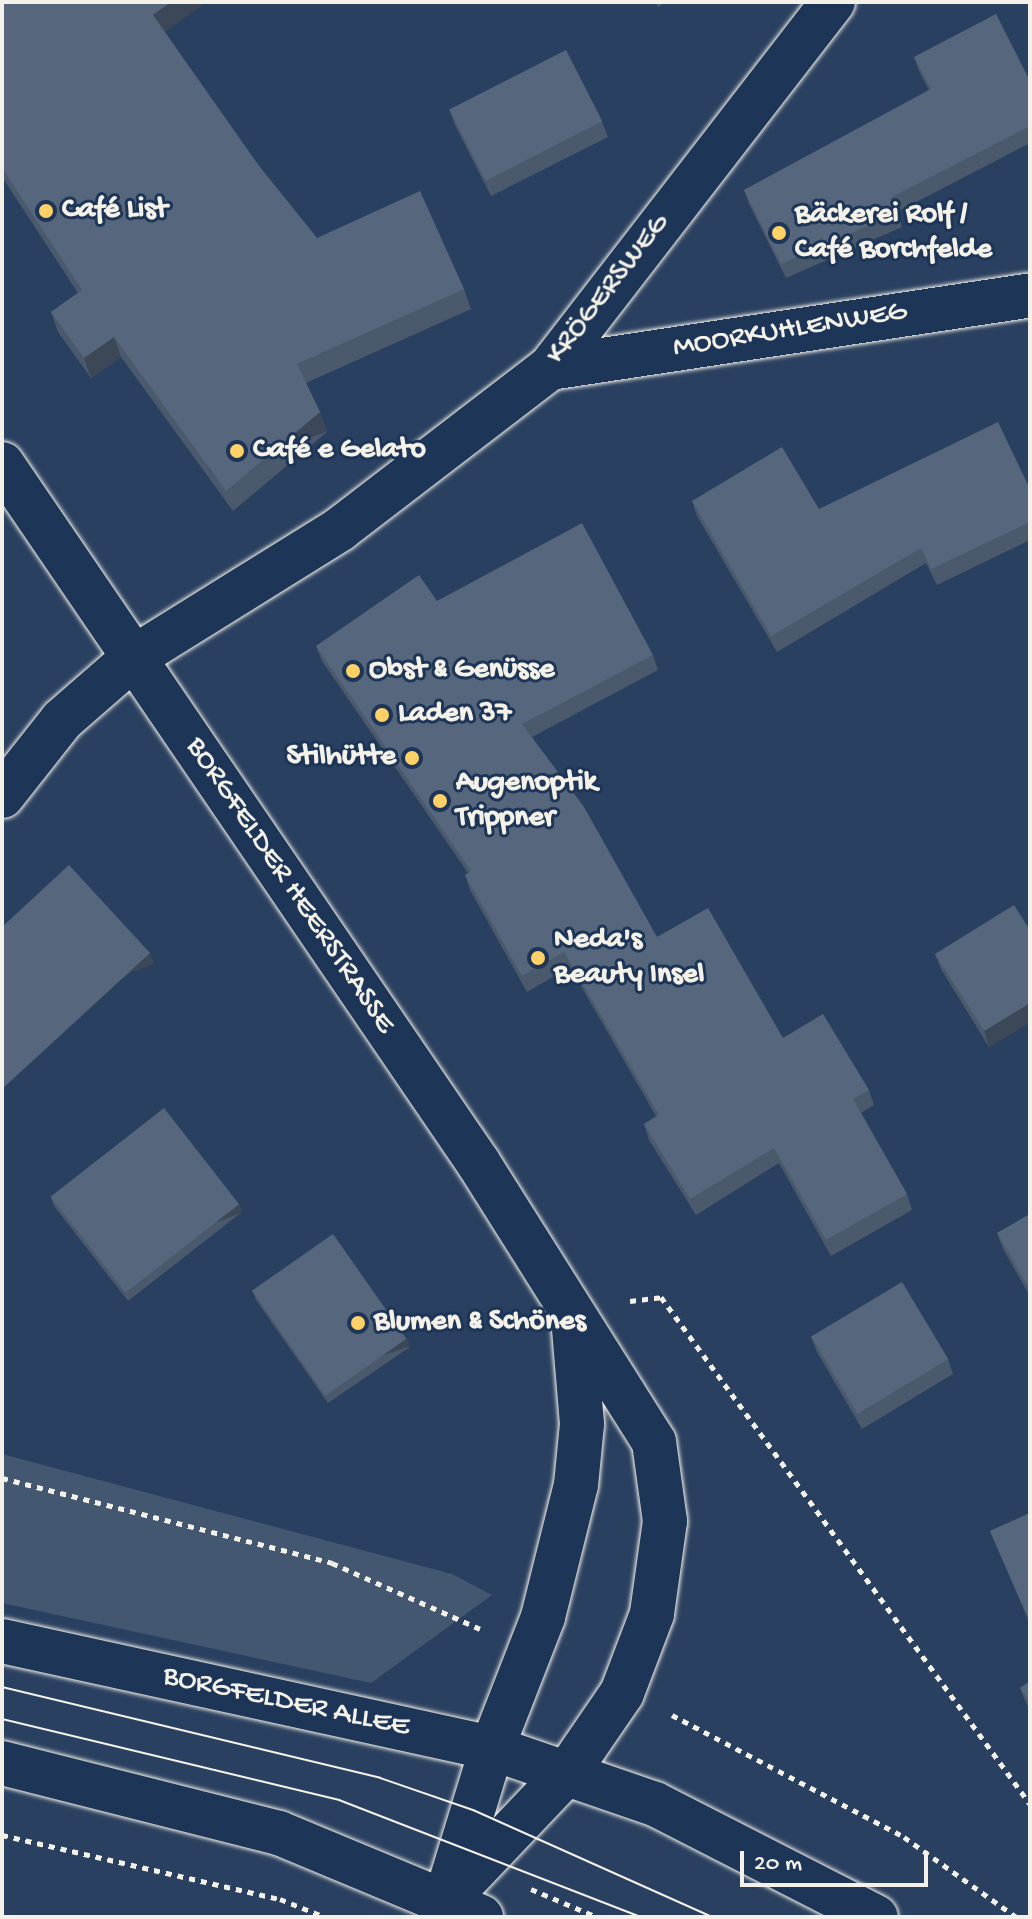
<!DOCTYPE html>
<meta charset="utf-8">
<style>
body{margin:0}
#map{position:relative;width:1032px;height:1919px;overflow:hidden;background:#2a4060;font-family:"Gochi Hand",sans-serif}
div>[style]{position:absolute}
.green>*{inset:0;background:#445771}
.path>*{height:5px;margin-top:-2.5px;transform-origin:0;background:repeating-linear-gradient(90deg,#f4f1e8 0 6px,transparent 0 12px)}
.roads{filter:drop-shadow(0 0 2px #f4f1e8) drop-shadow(0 0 2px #f4f1e8)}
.minor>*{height:44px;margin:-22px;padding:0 22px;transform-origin:22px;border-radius:22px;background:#1d3557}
.secondary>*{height:44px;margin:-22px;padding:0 22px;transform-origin:22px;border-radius:22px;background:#1d3557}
.tram>*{height:2px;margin:-1px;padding:0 1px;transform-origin:1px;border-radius:1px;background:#f4f1e8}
.wall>*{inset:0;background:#4a596c}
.shaded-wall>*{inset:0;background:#3c4858;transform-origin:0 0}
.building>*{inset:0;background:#56677d;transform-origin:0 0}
.dots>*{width:22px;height:22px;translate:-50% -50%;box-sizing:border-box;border:4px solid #1d3557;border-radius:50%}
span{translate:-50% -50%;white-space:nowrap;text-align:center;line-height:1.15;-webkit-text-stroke:6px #1d3557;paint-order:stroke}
.poi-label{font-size:30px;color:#f4f1e8;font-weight:700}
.left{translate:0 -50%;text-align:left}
.right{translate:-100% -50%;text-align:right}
.street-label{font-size:30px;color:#f4f1e8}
.frame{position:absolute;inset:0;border:4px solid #f4f1e8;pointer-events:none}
.scale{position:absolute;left:740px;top:1851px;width:188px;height:36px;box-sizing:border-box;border:4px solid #f4f1e8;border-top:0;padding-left:10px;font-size:24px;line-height:28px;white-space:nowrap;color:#f4f1e8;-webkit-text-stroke:6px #1d3557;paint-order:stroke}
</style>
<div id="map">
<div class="green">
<i style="clip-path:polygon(2px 1454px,452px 1574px,492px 1595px,371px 1683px,2px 1603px)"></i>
</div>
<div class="path">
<i style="left:630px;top:1301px;width:31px;rotate:-7deg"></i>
<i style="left:661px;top:1297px;width:627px;rotate:53.95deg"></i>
<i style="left:2px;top:1478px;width:341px;rotate:14.4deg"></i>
<i style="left:332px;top:1563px;width:162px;rotate:24deg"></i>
<i style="left:672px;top:1715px;width:262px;rotate:27.7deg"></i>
<i style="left:904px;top:1837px;width:138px;rotate:35.5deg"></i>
<i style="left:2px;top:1835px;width:285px;rotate:13deg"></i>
<i style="left:280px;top:1899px;width:48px;rotate:21.8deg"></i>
<i style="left:531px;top:1889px;width:72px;rotate:23deg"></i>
</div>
<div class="roads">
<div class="minor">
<i style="left:550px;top:368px;width:486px;rotate:-8.6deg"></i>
<i style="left:2px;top:464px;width:847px;rotate:55.73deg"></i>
<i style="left:479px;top:1164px;width:328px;rotate:57.8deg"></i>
<i style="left:654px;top:1442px;width:80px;rotate:82.1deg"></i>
<i style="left:665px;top:1521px;width:94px;rotate:98deg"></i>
<i style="left:652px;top:1614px;width:85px;rotate:110.8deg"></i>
<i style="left:622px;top:1693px;width:96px;rotate:124.4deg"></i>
<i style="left:2px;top:796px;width:97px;rotate:-51.7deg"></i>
<i style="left:62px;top:720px;width:94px;rotate:-41.1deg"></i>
<i style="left:133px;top:658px;width:244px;rotate:-31.9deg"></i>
<i style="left:340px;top:529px;width:265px;rotate:-37.5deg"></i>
<i style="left:550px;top:368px;width:463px;rotate:-52.3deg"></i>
<i style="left:492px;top:1748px;width:141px;rotate:-68.7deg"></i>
<i style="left:543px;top:1617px;width:136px;rotate:-76deg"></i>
<i style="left:576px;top:1485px;width:61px;rotate:-84.4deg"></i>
<i style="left:582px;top:1424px;width:108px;rotate:-94.8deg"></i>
</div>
<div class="secondary">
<i style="left:2px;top:1641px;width:502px;rotate:12.32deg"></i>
<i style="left:492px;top:1748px;width:172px;rotate:19deg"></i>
<i style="left:655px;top:1804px;width:248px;rotate:27.1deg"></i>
<i style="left:2px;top:1763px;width:286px;rotate:14.2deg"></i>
<i style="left:279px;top:1833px;width:219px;rotate:22.6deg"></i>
<i style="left:447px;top:1895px;width:154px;rotate:-73deg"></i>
<i style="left:445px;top:1901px;width:178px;rotate:-46.4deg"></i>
</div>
</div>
<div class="tram">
<i style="left:2px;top:1687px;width:389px;rotate:13.5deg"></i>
<i style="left:380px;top:1778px;width:98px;rotate:19deg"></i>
<i style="left:473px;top:1810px;width:262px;rotate:24.1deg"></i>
<i style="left:2px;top:1719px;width:347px;rotate:13.5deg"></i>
<i style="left:339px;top:1800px;width:323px;rotate:21.2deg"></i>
</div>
<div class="wall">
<i style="clip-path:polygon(2px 2px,164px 32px,259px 166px,317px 238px,464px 289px,471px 309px,306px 383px,320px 412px,327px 432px,233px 511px,121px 357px,91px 378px,58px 332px,51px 312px,78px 293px,2px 177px)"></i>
<i style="clip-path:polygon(655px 2px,666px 2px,658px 7px)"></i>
<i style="clip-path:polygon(914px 57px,1030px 81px,1030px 143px,897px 212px,902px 227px,786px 278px,749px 204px,744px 190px,929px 90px,919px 71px)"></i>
<i style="clip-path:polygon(449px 109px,602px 122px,608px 137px,491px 196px,455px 125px)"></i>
<i style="clip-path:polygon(1030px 489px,1030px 540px,937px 585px,926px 563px,777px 652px,697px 516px,692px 501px,819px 509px)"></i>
<i style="clip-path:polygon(316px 646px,653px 655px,658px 670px,532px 737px,657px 937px,783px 1038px,869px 1090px,874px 1105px,861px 1113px,907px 1194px,912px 1210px,831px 1256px,779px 1163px,696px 1215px,649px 1140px,644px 1124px,656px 1116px,570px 967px,527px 992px,470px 890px,465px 875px,468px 873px,322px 661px)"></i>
<i style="clip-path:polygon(1030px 930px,1030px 1022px,989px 1047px,941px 969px,935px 954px)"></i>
<i style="clip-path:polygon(51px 1198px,242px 1212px,128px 1301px,54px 1206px)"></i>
<i style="clip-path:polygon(1030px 1214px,1030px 1296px,1003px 1249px,997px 1233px)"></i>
<i style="clip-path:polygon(253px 1292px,410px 1347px,328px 1403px,256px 1300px)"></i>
<i style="clip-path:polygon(811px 1337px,948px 1359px,953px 1374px,862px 1429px,817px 1352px)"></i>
<i style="clip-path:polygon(1030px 1513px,1030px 1624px,990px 1531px)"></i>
<i style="clip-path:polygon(1030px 1681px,1030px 1710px,1026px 1703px,1020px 1688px)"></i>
</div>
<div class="shaded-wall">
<i style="clip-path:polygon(171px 2px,207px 2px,160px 35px,153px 15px)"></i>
<i style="clip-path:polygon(114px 337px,121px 357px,91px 378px,84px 358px)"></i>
<i style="left:320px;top:412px;width:21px;height:123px;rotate:71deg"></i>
<i style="left:150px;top:953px;width:12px;height:201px;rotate:70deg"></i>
<i style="clip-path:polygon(1030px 1003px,1030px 1022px,989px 1047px,984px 1031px)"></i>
<i style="left:239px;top:1204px;width:9px;height:145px;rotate:69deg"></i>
<i style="left:407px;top:1338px;width:9px;height:100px;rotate:72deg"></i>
</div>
<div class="building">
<i style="clip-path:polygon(2px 2px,171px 2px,153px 15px,259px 166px,317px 238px,420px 191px,464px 289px,297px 364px,320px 412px,226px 491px,114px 337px,84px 358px,51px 312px,82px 290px,2px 168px)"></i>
<i style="clip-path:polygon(996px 14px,1030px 81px,1030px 126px,890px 198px,897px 213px,781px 264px,744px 190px,931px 89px,914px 57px)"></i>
<i style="left:566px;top:50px;width:80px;height:131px;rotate:63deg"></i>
<i style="clip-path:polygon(998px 422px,1030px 489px,1030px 522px,931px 569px,921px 548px,771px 636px,692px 501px,782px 447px,819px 509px)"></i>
<i style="clip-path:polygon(582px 523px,653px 655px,522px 724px,584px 807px,657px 937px,708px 908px,783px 1038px,823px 1014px,869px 1090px,853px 1099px,907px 1194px,826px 1240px,774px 1148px,690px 1199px,644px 1124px,659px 1115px,564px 952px,522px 976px,465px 875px,471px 871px,316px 646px,419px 575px,437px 601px)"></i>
<i style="clip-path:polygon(69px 865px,150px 953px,2px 1089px,2px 927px)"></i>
<i style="clip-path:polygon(1014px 905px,1030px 930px,1030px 1003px,984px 1031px,935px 954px)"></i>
<i style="left:164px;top:1108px;width:122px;height:144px;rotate:52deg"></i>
<i style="clip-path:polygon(1030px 1214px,1030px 1290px,997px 1233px)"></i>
<i style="left:333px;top:1234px;width:128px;height:99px;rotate:55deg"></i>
<i style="left:902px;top:1282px;width:90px;height:106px;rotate:59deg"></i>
<i style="clip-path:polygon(1030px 1513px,1030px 1622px,990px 1531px)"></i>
<i style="clip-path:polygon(1030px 1681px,1030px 1703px,1020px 1688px)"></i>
</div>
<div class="dots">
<i style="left:46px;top:211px;background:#ffd166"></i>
<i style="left:779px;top:233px;background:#ffd166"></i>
<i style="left:237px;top:451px;background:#ffd166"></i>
<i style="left:353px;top:671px;background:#ffd166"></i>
<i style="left:382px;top:715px;background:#ffd166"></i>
<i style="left:412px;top:758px;background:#ffd166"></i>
<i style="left:440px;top:801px;background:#ffd166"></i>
<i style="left:538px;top:958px;background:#ffd166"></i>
<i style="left:358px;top:1323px;background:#ffd166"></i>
</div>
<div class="poi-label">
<span class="left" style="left:62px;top:211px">Café List</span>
<span class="left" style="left:795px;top:233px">Bäckerei Rolf /<br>Café Borchfelde</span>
<span class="left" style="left:253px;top:451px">Café e Gelato</span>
<span class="left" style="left:369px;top:671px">Obst &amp; Genüsse</span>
<span class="left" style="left:398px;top:715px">Laden 37</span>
<span class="right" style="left:396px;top:758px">Stilhütte</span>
<span class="left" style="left:456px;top:801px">Augenoptik<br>Trippner</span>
<span class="left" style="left:554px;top:958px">Neda's<br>Beauty Insel</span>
<span class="left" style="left:374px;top:1323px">Blumen &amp; Schönes</span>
</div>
<div class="street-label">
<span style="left:609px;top:290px;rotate:-52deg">KRÖGERSWEG</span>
<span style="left:790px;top:331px;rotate:-9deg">MOORKUHLENWEG</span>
<span style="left:289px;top:886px;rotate:56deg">BORGFELDER HEERSTRASSE</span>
<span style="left:286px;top:1703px;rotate:12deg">BORGFELDER ALLEE</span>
</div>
<div class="frame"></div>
<div class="scale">20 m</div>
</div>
